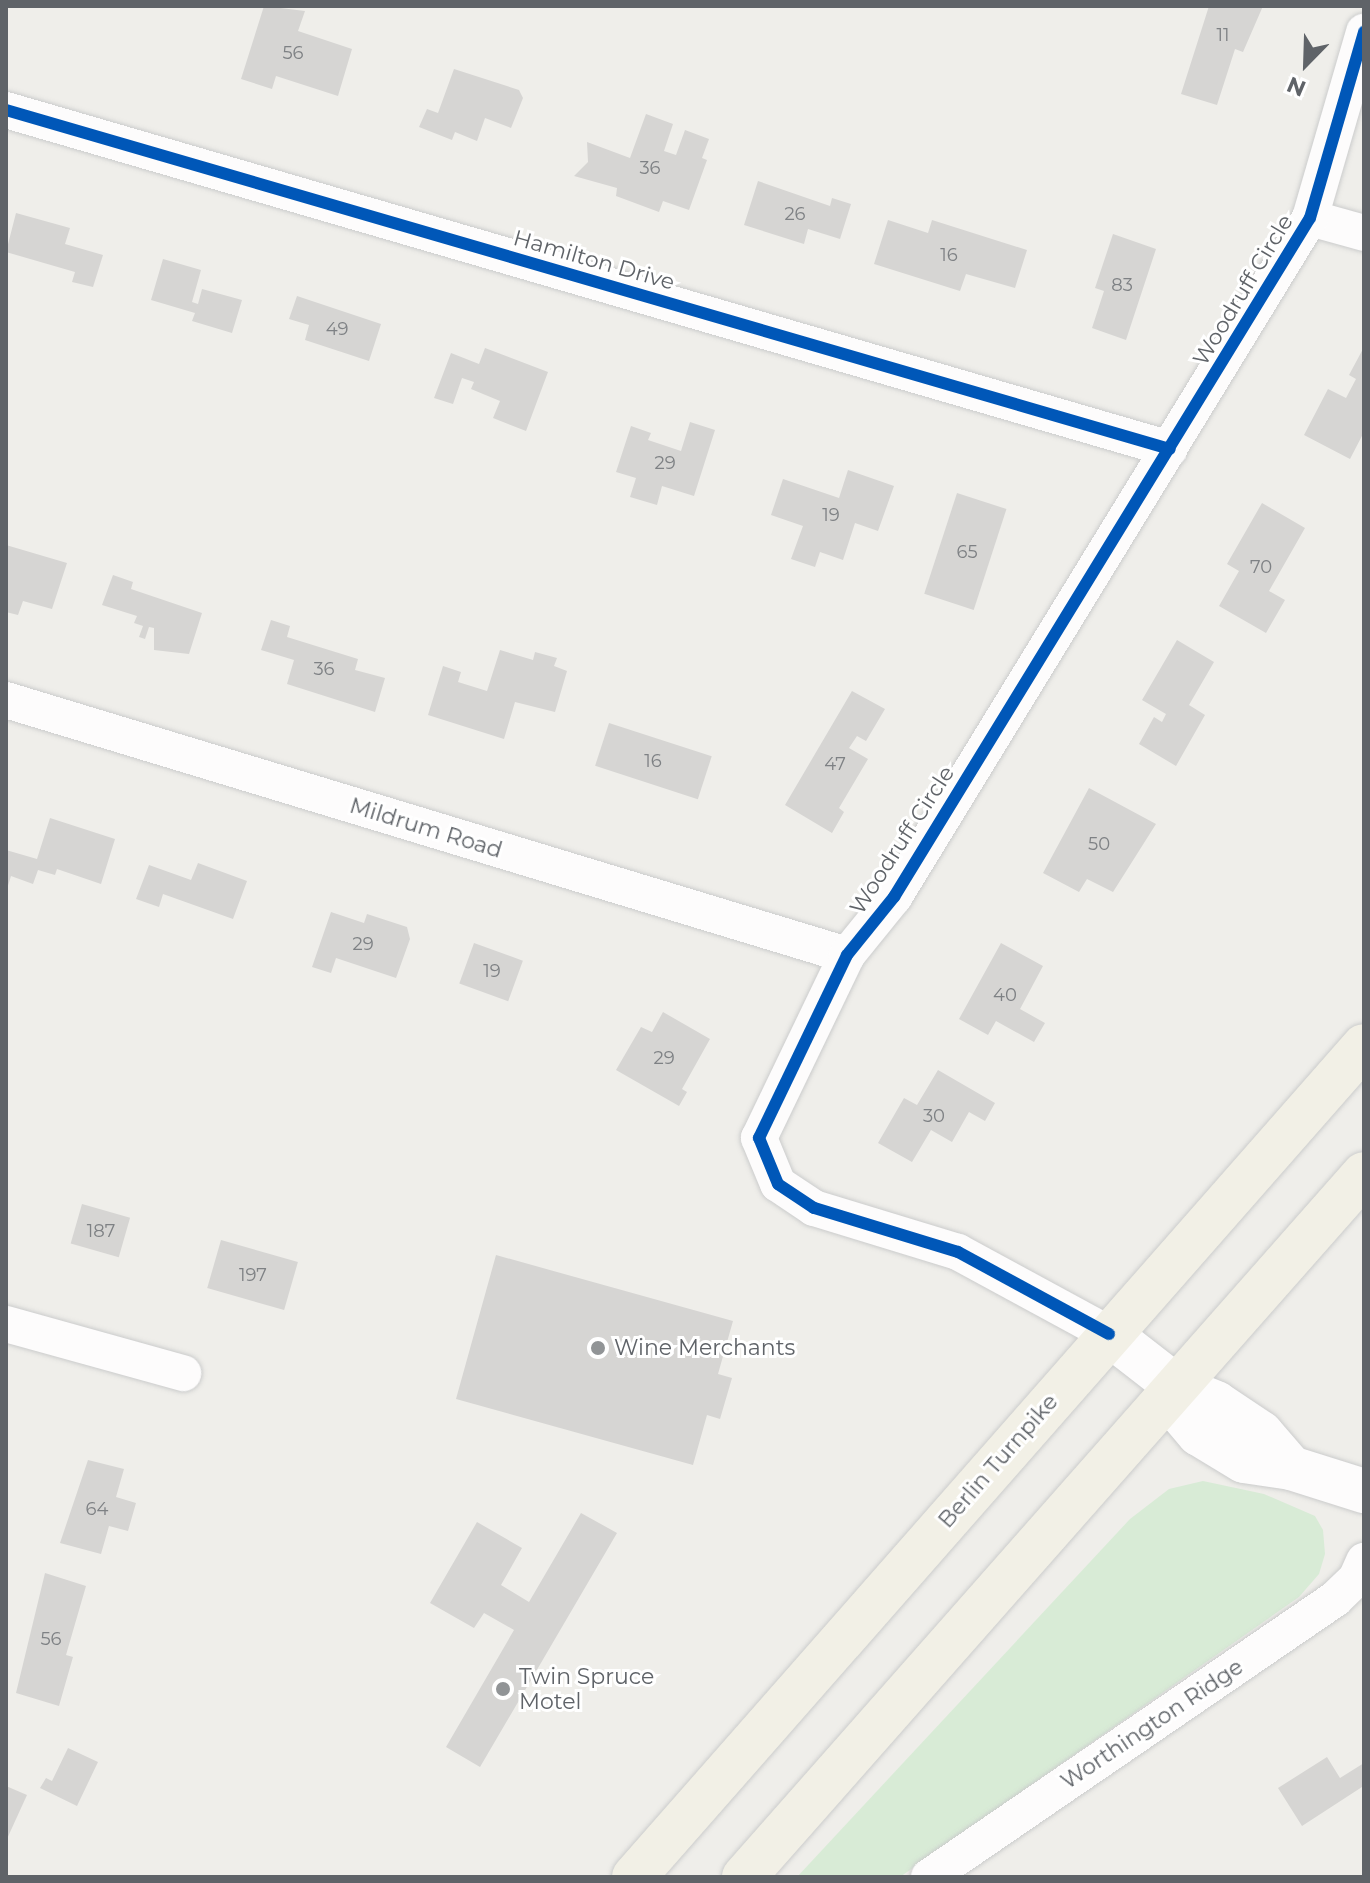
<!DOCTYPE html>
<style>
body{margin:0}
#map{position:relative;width:1370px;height:1883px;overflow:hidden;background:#efeeea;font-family:Montserrat,sans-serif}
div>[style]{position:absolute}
.green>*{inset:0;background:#d8ebd6}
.building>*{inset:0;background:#d6d5d3;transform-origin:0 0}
.roads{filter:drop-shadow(0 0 2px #cbcccc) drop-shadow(0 0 2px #cbcccc)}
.minor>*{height:36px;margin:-18px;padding:0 18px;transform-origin:18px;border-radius:18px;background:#fdfcfc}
.secondary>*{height:44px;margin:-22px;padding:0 22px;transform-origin:22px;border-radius:22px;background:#fdfcfc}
.trunk>*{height:44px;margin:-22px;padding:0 22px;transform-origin:22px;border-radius:22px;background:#f2f0e6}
.cycleway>*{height:12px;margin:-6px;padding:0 6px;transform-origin:6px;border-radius:6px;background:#0057b8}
.dots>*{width:22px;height:22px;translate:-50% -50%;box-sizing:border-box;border:4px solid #fff;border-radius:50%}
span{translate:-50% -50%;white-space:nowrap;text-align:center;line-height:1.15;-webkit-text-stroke:6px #fff;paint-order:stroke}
.number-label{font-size:18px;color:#7e8184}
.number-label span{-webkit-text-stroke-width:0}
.street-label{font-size:22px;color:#5f6368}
.poi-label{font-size:22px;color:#5f6368}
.left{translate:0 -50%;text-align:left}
.frame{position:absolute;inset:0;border:8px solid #5f6368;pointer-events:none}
.north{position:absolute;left:1266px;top:24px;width:80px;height:80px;-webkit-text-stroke:6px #fff;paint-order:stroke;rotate:203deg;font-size:22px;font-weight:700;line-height:32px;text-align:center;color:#5f6368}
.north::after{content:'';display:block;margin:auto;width:28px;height:36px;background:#5f6368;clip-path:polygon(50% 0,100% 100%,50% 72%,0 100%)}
</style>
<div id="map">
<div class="green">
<i style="clip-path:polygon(1203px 1481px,1264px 1494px,1315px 1516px,1323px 1530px,1325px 1554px,1319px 1574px,1299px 1597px,900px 1877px,797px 1877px,1130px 1519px,1169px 1489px)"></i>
</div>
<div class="building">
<i style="clip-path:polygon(264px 6px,305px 11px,298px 31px,352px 49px,338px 96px,276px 76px,272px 89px,241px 79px)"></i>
<i style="clip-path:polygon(1209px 6px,1263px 6px,1243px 52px,1235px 49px,1217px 105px,1181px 94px)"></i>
<i style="clip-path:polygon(454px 69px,519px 90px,523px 98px,511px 128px,485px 118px,477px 141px,455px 132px,452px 140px,419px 127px,427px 109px,438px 113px)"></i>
<i style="clip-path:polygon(646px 114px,673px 124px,664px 151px,676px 155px,685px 130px,709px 139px,702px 158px,707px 160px,689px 210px,663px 201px,659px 212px,616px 196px,617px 188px,574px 176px,588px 162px,587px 142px,630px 158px)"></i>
<i style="clip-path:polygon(758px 181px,830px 206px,832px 198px,851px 204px,840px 239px,808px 229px,804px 244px,744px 225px)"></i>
<i style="clip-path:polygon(16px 213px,70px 228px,65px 244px,103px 255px,93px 287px,72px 282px,75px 272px,6px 252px)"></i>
<i style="clip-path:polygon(888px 220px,928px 233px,932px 220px,1027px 250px,1015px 288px,966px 274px,960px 291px,874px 264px)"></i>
<i style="clip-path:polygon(1113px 234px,1156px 249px,1126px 340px,1092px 328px,1104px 291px,1095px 288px)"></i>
<i style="clip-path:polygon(163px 259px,201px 270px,192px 302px,198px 304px,202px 289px,242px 300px,232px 333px,192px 321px,195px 313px,151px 300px)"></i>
<i style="clip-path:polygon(297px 296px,381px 324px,369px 361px,305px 340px,309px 325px,289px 319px)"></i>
<i style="clip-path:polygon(1364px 347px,1364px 432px,1350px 459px,1304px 435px,1328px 389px,1346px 398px,1356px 379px,1349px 375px)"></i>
<i style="clip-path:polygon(485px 348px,548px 372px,526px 431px,493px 418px,500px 401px,471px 389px,474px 382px,462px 378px,453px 404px,434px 398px,451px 353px,479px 364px)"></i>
<i style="clip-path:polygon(690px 422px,715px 430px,694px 496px,662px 486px,657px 505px,630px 497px,636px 478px,616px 472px,631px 426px,651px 433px,648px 440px,681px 451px)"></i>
<i style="clip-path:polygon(848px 470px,894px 486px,878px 531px,855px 523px,843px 560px,820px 552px,815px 567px,791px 559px,803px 526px,771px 515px,783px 479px,839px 498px)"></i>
<i style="left:957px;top:493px;width:52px;height:106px;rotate:18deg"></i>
<i style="clip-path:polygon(1262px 503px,1305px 528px,1269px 591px,1285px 600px,1266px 633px,1219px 606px,1239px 571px,1227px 564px)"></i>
<i style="clip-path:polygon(6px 545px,67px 563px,52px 609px,23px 601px,18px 615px,6px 612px)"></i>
<i style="clip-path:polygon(113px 575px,133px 582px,131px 589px,202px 613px,189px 654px,154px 650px,154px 628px,149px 627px,145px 639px,139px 637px,143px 626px,134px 623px,137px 616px,102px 605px)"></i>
<i style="clip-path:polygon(271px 620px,290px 626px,287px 637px,358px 659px,355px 670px,385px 678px,375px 712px,287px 684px,294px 660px,261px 650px)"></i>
<i style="clip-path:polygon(1177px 640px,1214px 662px,1189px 705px,1205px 715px,1176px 766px,1139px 744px,1154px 717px,1162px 722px,1166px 714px,1142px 700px)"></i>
<i style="clip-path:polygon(500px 650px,533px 660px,535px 652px,557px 658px,554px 666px,567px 671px,555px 712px,515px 702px,504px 739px,428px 715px,443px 666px,461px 672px,458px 682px,487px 691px)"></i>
<i style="clip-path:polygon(852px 691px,885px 709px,866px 741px,857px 736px,849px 748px,868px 759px,839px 808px,844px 812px,832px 833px,785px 805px)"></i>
<i style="left:609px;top:723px;width:108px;height:45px;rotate:18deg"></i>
<i style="clip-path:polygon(1089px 788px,1156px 824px,1113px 892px,1087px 879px,1079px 892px,1043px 873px)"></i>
<i style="clip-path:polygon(50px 818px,115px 839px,101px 884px,57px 869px,55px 875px,38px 870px,33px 884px,11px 876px,6px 892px,6px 850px,37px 859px)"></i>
<i style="clip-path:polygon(198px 863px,247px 881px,233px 919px,163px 894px,159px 907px,136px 899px,149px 865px,191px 880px)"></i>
<i style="clip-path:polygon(331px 912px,364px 923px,367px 914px,407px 927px,410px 939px,396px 978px,336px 958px,331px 973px,312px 967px)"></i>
<i style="left:474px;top:943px;width:52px;height:43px;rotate:20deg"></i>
<i style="clip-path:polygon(1001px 943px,1043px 966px,1020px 1009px,1045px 1023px,1034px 1042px,996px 1021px,988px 1035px,959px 1019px)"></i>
<i style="clip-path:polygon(663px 1012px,710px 1039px,682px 1089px,687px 1092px,679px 1106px,616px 1070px,641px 1027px,652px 1032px)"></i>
<i style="clip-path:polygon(938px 1070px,995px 1103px,985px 1121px,969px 1112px,952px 1142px,931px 1130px,912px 1162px,878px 1143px,904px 1098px,917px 1105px)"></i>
<i style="left:82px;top:1204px;width:50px;height:41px;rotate:16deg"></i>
<i style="left:221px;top:1240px;width:80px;height:50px;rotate:16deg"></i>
<i style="clip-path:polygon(496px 1255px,733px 1321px,718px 1374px,732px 1378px,720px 1419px,707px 1415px,693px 1465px,456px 1399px)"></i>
<i style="clip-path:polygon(88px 1460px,124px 1469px,116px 1497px,136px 1503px,128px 1531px,109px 1526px,101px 1554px,60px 1543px)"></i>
<i style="clip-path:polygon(581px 1513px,617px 1533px,480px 1767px,446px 1747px,514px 1630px,484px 1613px,474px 1628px,430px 1603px,477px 1522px,522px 1548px,501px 1585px,529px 1602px)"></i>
<i style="clip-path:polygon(45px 1573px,86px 1586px,66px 1655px,73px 1657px,59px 1706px,16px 1693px)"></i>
<i style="clip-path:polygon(68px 1748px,98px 1762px,77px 1806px,40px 1788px,46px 1778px,52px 1781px)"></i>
<i style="clip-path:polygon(1327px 1757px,1340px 1778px,1364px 1763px,1364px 1791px,1362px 1787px,1302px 1826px,1278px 1788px)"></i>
<i style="clip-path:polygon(6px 1786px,27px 1795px,6px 1841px)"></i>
</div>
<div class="roads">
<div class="minor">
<i style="left:6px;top:110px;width:1212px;rotate:16.24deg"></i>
<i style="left:1310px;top:218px;width:56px;rotate:15.5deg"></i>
<i style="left:6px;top:700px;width:879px;rotate:16.87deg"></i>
<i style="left:6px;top:1324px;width:184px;rotate:15.5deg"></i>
<i style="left:1109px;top:1334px;width:172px;rotate:-151.5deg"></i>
<i style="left:958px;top:1252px;width:151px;rotate:-163deg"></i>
<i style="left:814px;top:1208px;width:43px;rotate:-146.3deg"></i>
<i style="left:778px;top:1184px;width:50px;rotate:-112.4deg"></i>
<i style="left:759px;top:1138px;width:203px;rotate:-64.3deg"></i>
<i style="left:847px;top:955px;width:75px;rotate:-51deg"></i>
<i style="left:894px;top:897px;width:796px;rotate:-58.51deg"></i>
<i style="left:1310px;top:218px;width:194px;rotate:-73.8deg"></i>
<i style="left:929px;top:1877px;width:492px;rotate:-34.4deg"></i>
<i style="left:1335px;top:1599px;width:29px;rotate:-44deg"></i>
<i style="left:1356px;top:1579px;width:20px;rotate:-66deg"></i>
</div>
<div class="secondary">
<i style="left:1109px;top:1334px;width:86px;rotate:37.9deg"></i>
<i style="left:1177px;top:1387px;width:42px;rotate:22.3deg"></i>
<i style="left:1216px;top:1403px;width:54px;rotate:33.7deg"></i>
<i style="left:1261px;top:1433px;width:46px;rotate:49.4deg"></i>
<i style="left:1177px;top:1387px;width:27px;rotate:80deg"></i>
<i style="left:1182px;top:1414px;width:26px;rotate:50deg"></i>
<i style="left:1199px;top:1434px;width:52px;rotate:31deg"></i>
<i style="left:1244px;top:1461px;width:48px;rotate:8.5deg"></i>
<i style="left:1291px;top:1468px;width:77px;rotate:17.5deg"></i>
</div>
<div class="trunk">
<i style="left:634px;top:1877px;width:1106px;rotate:-48.7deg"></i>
<i style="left:744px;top:1877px;width:937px;rotate:-48.59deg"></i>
</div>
</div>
<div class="cycleway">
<i style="left:6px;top:110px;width:1212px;rotate:16.24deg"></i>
<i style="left:1109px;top:1334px;width:172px;rotate:-151.5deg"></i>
<i style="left:958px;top:1252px;width:151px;rotate:-163deg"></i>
<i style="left:814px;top:1208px;width:43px;rotate:-146.3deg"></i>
<i style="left:778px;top:1184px;width:50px;rotate:-112.4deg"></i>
<i style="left:759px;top:1138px;width:203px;rotate:-64.3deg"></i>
<i style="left:847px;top:955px;width:75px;rotate:-51deg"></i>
<i style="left:894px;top:897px;width:796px;rotate:-58.51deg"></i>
<i style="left:1310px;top:218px;width:194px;rotate:-73.8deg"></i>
</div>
<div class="dots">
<i style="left:598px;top:1348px;background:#919496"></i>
<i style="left:503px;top:1689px;background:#919496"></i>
</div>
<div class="number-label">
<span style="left:1223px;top:35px">11</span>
<span style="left:293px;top:53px">56</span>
<span style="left:650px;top:168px">36</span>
<span style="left:795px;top:214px">26</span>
<span style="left:949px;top:255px">16</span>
<span style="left:1122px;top:285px">83</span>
<span style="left:337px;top:329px">49</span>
<span style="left:665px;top:463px">29</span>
<span style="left:831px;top:515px">19</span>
<span style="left:967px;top:552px">65</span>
<span style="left:1261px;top:567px">70</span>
<span style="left:324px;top:669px">36</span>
<span style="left:653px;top:761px">16</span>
<span style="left:835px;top:764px">47</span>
<span style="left:1099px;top:844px">50</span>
<span style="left:363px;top:944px">29</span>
<span style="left:492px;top:971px">19</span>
<span style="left:1005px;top:995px">40</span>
<span style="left:664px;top:1058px">29</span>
<span style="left:934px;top:1116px">30</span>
<span style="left:101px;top:1231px">187</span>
<span style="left:253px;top:1275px">197</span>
<span style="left:97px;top:1509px">64</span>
<span style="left:51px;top:1639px">56</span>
</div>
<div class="street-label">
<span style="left:594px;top:260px;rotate:16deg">Hamilton Drive</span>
<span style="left:1243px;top:290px;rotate:-59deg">Woodruff Circle</span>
<span style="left:426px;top:828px;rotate:17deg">Mildrum Road</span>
<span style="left:902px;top:840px;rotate:-57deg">Woodruff Circle</span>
<span style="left:998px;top:1461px;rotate:-49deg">Berlin Turnpike</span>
<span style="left:1152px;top:1724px;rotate:-34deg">Worthington Ridge</span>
</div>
<div class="poi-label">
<span class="left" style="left:614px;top:1348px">Wine Merchants</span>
<span class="left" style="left:519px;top:1689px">Twin Spruce<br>Motel</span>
</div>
<div class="frame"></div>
<div class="north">N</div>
</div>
